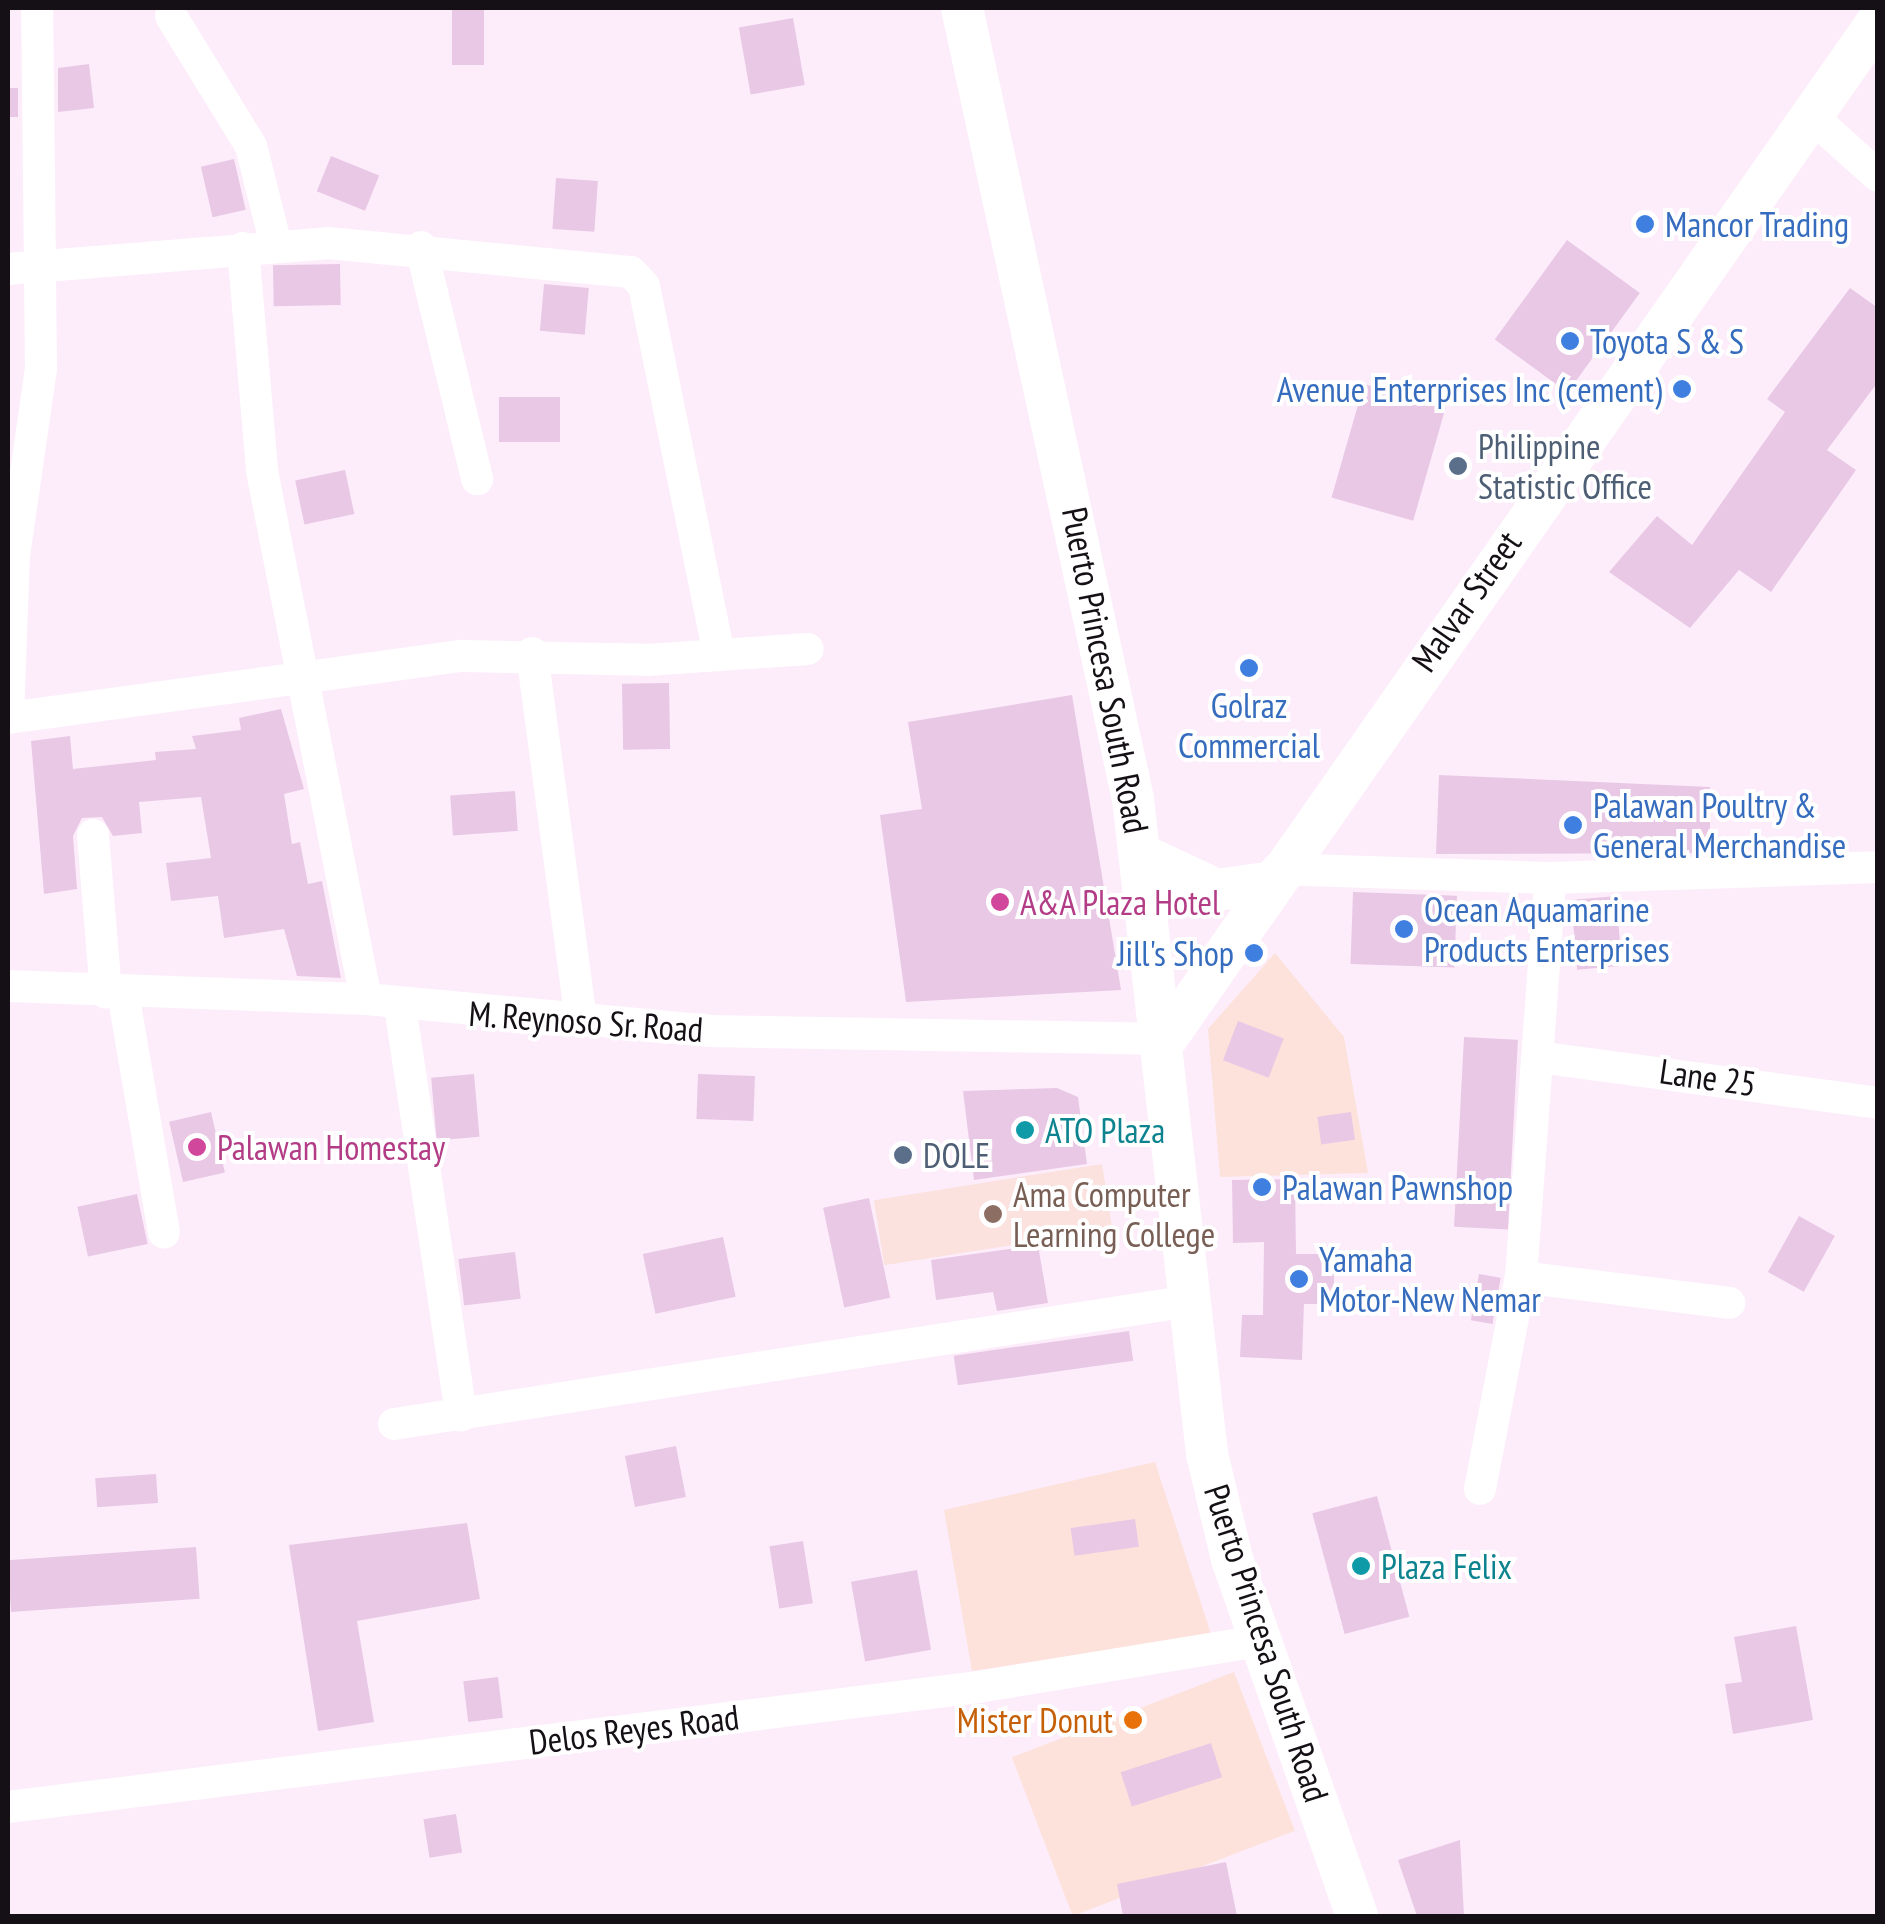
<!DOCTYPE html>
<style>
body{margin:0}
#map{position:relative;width:1885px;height:1924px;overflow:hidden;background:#fdedfb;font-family:"PT Sans Narrow",sans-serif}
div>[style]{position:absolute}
.commercial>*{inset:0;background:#fce2db;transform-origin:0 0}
.education>*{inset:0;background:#fce2df;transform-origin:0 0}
.building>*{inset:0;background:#e9c8e5;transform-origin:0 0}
.minor>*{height:32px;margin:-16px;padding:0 16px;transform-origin:16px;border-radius:16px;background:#fff}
.major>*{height:42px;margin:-21px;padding:0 21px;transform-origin:21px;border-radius:21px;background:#fff}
.dots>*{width:28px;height:28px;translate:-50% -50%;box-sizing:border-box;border:5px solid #fff;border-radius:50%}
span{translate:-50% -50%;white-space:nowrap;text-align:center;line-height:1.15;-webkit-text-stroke:8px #fff;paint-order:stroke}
.shop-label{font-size:35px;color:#366cbe}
.left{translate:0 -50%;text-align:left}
.right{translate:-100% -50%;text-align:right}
.service-label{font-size:35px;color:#4e5e75}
.street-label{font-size:35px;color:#151015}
.hotel-label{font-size:35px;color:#b23c85}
.culture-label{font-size:35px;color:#0d838f}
.education-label{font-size:35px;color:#785e54}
.food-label{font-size:35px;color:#c56008}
.frame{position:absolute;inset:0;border:10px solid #151015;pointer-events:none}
</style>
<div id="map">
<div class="commercial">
<i style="clip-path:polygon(1275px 953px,1344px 1037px,1368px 1173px,1220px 1177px,1208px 1029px)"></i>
<i style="clip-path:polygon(1155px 1462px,1211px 1634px,972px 1671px,944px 1510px)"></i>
<i style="left:1234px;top:1672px;width:170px;height:238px;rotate:69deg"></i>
</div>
<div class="education">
<i style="left:1102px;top:1164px;width:66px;height:231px;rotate:81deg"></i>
</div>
<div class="building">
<i style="left:452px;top:8px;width:32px;height:57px"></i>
<i style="left:793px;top:18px;width:68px;height:55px;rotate:80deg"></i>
<i style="clip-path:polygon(89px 64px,94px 108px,58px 112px,58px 68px)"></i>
<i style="left:8px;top:88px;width:10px;height:29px"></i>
<i style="left:331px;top:156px;width:52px;height:38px;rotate:22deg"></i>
<i style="left:234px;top:159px;width:52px;height:34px;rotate:77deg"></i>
<i style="left:556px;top:178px;width:42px;height:51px;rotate:4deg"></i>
<i style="left:1567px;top:240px;width:90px;height:123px;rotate:36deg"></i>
<i style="left:340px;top:264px;width:41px;height:67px;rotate:89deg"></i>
<i style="left:544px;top:284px;width:45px;height:47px;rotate:5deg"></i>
<i style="clip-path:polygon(1850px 288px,1878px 308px,1878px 382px,1827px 450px,1856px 470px,1771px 592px,1739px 570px,1690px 628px,1609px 572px,1657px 516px,1692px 545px,1785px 412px,1767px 399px)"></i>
<i style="left:1364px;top:384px;width:85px;height:118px;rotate:16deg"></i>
<i style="left:499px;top:397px;width:61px;height:45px"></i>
<i style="left:345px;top:470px;width:45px;height:51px;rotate:78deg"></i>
<i style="left:669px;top:683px;width:66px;height:47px;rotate:89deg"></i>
<i style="clip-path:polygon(1072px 695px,1121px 990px,906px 1002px,880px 815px,922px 809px,908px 722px)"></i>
<i style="clip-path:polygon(281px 709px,304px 789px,284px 794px,292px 844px,300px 842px,308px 884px,322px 881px,341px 978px,297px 976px,284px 929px,224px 938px,218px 896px,171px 901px,166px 863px,211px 858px,201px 797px,139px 802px,142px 833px,113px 836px,102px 817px,82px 818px,73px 836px,77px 889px,44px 894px,31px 741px,70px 736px,73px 769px,156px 760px,155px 752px,196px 749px,192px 736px,241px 730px,239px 718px)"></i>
<i style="clip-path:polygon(1439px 775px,1710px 787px,1710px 853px,1436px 854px)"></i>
<i style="left:515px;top:791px;width:40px;height:65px;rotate:86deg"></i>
<i style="left:1353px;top:892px;width:104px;height:72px;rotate:2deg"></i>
<i style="left:1616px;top:896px;width:70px;height:45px;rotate:85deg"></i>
<i style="left:1238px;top:1021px;width:49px;height:42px;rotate:21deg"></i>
<i style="left:1464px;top:1037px;width:54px;height:190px;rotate:3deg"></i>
<i style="left:474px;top:1074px;width:63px;height:43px;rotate:85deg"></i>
<i style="left:698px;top:1074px;width:57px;height:45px;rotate:2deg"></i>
<i style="clip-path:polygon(1057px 1088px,1078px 1097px,1087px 1164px,974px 1180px,963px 1091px)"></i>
<i style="left:211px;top:1112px;width:62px;height:43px;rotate:77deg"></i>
<i style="left:1351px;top:1112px;width:28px;height:34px;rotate:82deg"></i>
<i style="clip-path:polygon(1295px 1179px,1296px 1254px,1334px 1254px,1334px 1304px,1304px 1304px,1302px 1360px,1240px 1357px,1242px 1315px,1263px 1315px,1264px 1242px,1233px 1243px,1232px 1180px)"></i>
<i style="left:137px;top:1194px;width:51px;height:61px;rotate:78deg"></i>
<i style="left:869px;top:1198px;width:102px;height:47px;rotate:78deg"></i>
<i style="left:1799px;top:1216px;width:41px;height:64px;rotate:29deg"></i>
<i style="left:723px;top:1237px;width:61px;height:82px;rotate:78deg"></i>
<i style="clip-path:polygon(1038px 1245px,1048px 1303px,997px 1311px,993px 1292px,936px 1300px,931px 1260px)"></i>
<i style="left:515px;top:1252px;width:47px;height:57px;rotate:83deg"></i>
<i style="left:1479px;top:1274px;width:22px;height:47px;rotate:10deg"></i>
<i style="left:1129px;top:1331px;width:30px;height:177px;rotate:82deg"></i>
<i style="left:676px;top:1446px;width:52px;height:52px;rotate:79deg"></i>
<i style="left:156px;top:1474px;width:29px;height:61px;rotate:86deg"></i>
<i style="left:1377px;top:1496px;width:125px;height:67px;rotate:75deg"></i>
<i style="left:1135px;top:1519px;width:28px;height:65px;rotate:82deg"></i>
<i style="clip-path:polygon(467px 1523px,480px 1599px,357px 1621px,374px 1722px,318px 1731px,289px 1545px)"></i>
<i style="left:803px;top:1541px;width:63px;height:34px;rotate:81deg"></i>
<i style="left:196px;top:1547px;width:52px;height:189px;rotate:86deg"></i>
<i style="left:917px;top:1570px;width:81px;height:67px;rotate:80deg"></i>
<i style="clip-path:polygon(1796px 1626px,1813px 1720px,1733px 1734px,1725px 1684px,1742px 1682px,1734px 1637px)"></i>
<i style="left:498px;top:1677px;width:41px;height:35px;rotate:83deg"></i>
<i style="left:1211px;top:1743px;width:36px;height:95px;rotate:72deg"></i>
<i style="left:456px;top:1814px;width:39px;height:33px;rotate:81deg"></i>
<i style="clip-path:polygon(1460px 1840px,1464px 1916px,1417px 1916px,1398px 1860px)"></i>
<i style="clip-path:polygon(1226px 1862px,1237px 1916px,1123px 1916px,1117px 1884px)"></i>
</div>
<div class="minor">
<i style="left:171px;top:16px;width:153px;rotate:58.4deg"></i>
<i style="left:251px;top:146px;width:102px;rotate:75.8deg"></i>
<i style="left:1810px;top:115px;width:91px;rotate:41.9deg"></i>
<i style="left:421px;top:247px;width:239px;rotate:76.4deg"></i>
<i style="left:243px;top:248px;width:224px;rotate:85.1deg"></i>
<i style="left:262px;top:471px;width:538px;rotate:78.86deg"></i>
<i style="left:8px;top:269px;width:321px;rotate:-4.6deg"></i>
<i style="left:328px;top:243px;width:304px;rotate:5.5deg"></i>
<i style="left:631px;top:272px;width:19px;rotate:47deg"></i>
<i style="left:644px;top:286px;width:377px;rotate:78.5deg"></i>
<i style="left:532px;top:653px;width:372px;rotate:82.4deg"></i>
<i style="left:8px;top:718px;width:459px;rotate:-7.8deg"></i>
<i style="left:463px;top:656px;width:184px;rotate:1.2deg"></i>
<i style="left:647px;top:660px;width:161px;rotate:-3.9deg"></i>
<i style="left:8px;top:718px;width:162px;rotate:-87.9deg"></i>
<i style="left:14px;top:556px;width:189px;rotate:-81.8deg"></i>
<i style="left:41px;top:369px;width:361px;rotate:-90.6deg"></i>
<i style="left:93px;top:835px;width:158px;rotate:85.3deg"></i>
<i style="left:1277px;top:869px;width:273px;rotate:1.9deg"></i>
<i style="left:1550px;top:878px;width:328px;rotate:-1.9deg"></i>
<i style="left:8px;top:986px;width:358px;rotate:2.1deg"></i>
<i style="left:366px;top:999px;width:344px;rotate:5.3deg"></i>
<i style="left:709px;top:1031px;width:457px;rotate:1deg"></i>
<i style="left:123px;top:993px;width:243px;rotate:80.3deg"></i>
<i style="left:400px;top:1006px;width:414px;rotate:81.5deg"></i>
<i style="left:1538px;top:1057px;width:343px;rotate:7.7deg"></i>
<i style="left:1521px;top:1277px;width:210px;rotate:7.1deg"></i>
<i style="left:394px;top:1424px;width:799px;rotate:-8.78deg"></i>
<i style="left:1480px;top:1489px;width:216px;rotate:-79.1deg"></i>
<i style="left:1521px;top:1277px;width:400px;rotate:-85.8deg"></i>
<i style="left:8px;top:1807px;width:977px;rotate:-7.05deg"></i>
<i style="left:978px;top:1687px;width:286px;rotate:-9.3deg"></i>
</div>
<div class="major">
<i style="left:962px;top:8px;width:809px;rotate:77.8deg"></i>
<i style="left:1133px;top:799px;width:659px;rotate:83.55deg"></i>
<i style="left:1207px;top:1454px;width:108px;rotate:76.6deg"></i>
<i style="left:1232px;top:1559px;width:378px;rotate:70.7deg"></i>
<i style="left:1142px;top:855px;width:83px;rotate:25deg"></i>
<i style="left:1217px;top:890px;width:50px;rotate:-8deg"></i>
<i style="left:1166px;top:1039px;width:1242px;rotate:-55.03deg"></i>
</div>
<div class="dots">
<i style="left:1645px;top:224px;background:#3f7fe0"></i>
<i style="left:1570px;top:341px;background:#3f7fe0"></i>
<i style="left:1682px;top:389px;background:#3f7fe0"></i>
<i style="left:1458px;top:466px;background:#5c6f8a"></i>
<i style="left:1249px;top:668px;background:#3f7fe0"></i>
<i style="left:1573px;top:825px;background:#3f7fe0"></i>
<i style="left:1000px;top:902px;background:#d1479c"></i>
<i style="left:1404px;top:929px;background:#3f7fe0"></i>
<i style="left:1254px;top:953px;background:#3f7fe0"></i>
<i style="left:1025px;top:1130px;background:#0f9aa8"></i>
<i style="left:197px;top:1147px;background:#d1479c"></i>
<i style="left:903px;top:1155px;background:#5c6f8a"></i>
<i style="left:1262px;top:1187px;background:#3f7fe0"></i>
<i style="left:993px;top:1214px;background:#8d6e63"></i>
<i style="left:1299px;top:1279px;background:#3f7fe0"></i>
<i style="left:1361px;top:1566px;background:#0f9aa8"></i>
<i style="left:1133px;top:1720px;background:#e8710a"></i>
</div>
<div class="shop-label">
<span class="left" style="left:1665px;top:224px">Mancor Trading</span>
<span class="left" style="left:1590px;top:341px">Toyota S &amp; S</span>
<span class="right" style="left:1662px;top:389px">Avenue Enterprises Inc (cement)</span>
<span style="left:1249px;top:725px">Golraz<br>Commercial</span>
<span class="left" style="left:1593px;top:825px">Palawan Poultry &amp;<br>General Merchandise</span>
<span class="left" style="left:1424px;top:929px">Ocean Aquamarine<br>Products Enterprises</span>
<span class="right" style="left:1234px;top:953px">Jill's Shop</span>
<span class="left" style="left:1282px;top:1187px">Palawan Pawnshop</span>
<span class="left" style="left:1319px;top:1279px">Yamaha<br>Motor-New Nemar</span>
</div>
<div class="service-label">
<span class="left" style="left:1478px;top:466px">Philippine<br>Statistic Office</span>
<span class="left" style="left:923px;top:1155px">DOLE</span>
</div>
<div class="street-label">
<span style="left:1466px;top:601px;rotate:-55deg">Malvar Street</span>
<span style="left:1106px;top:670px;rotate:79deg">Puerto Princesa South Road</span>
<span style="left:586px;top:1021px;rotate:4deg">M. Reynoso Sr. Road</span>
<span style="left:1708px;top:1077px;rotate:8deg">Lane 25</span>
<span style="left:1267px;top:1643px;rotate:72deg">Puerto Princesa South Road</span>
<span style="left:634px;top:1729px;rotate:-7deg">Delos Reyes Road</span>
</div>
<div class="hotel-label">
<span class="left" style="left:1020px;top:902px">A&amp;A Plaza Hotel</span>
<span class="left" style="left:217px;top:1147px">Palawan Homestay</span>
</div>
<div class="culture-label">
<span class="left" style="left:1045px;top:1130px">ATO Plaza</span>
<span class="left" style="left:1381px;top:1566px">Plaza Felix</span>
</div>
<div class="education-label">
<span class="left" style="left:1013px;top:1214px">Ama Computer<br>Learning College</span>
</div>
<div class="food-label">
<span class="right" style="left:1113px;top:1720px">Mister Donut</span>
</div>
<div class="frame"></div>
</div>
